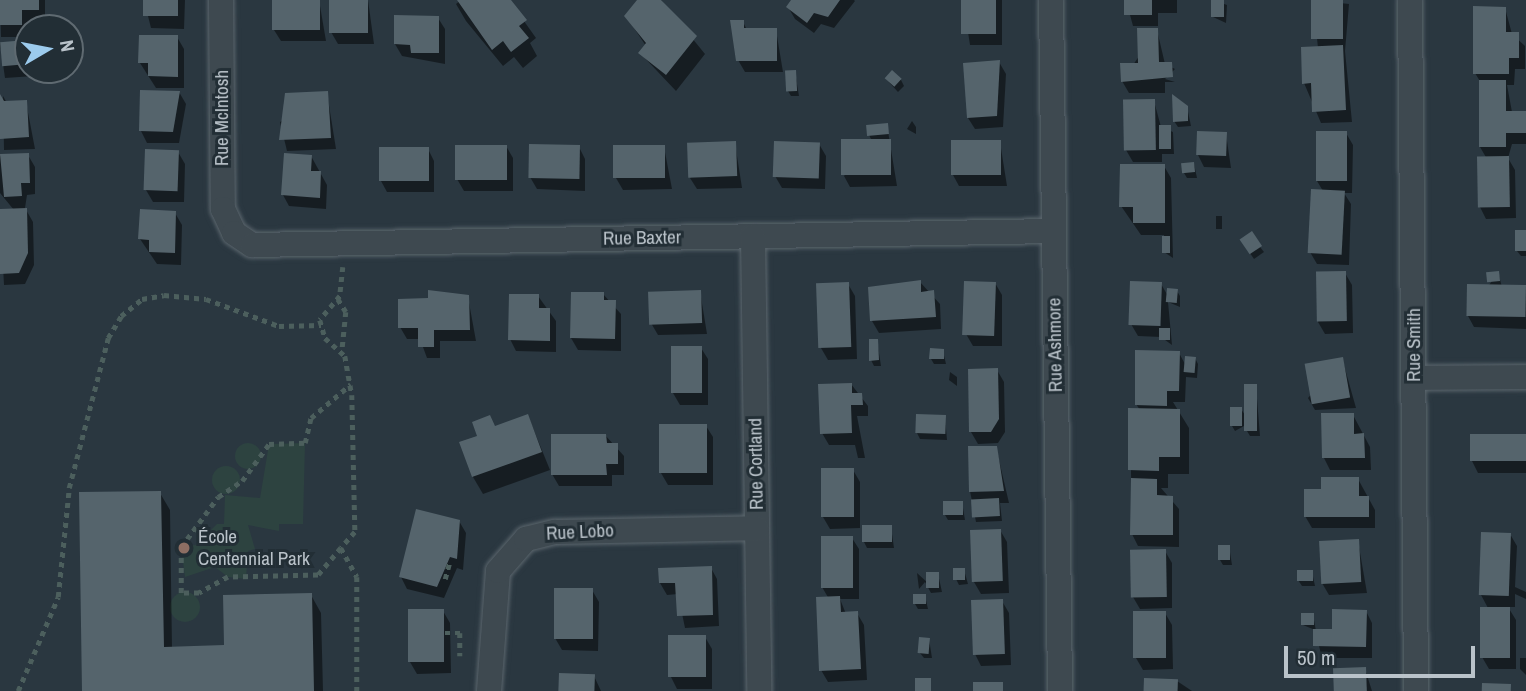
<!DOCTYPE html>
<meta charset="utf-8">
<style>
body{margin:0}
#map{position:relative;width:1526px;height:691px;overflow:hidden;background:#2a3740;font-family:"Archivo Narrow",sans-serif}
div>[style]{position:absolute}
.green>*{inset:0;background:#2d4340}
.round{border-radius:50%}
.shadow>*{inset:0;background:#0007;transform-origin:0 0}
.building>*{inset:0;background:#55646c;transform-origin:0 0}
.path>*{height:4.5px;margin-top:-2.25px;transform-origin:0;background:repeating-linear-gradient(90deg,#4c5f5d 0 5px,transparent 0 10px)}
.roads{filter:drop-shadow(0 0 2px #5b666d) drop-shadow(0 0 2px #5b666d)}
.street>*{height:24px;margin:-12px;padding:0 12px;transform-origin:12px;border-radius:12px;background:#3e4950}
.dots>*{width:19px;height:19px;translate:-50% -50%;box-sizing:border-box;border:4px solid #222e35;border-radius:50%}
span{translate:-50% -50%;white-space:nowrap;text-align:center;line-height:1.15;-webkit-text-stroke:6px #222e35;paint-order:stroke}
.street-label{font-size:19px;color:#bac3ca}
.poi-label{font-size:19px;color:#bac3ca}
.left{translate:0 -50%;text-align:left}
.north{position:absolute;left:14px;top:14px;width:70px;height:70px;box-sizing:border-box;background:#222e35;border:2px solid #5f6a71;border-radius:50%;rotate:80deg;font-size:19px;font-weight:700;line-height:28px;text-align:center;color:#bac3ca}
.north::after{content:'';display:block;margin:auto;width:24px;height:32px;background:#9ccbed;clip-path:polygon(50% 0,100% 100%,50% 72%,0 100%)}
.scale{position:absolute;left:1284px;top:646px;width:191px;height:32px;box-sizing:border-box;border:4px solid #bac3ca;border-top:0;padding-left:9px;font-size:21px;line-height:24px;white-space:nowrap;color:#bac3ca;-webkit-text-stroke:5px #222e35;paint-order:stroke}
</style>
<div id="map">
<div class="green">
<i class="round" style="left:235px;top:443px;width:26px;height:26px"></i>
<i style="clip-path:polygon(305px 443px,303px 524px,279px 524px,279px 531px,248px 525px,255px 549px,248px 551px,246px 579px,228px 577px,215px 567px,185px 577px,181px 547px,196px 545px,217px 524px,224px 524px,225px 495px,260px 498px,269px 444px)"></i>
<i class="round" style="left:212px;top:466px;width:28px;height:28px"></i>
<i class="round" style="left:170px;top:592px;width:30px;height:30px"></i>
</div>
<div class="shadow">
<i style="clip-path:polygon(0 0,45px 0,45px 22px,28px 21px,28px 37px,1px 37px)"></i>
<i style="clip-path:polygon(144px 0,185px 0,184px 29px,151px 28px)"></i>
<i style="clip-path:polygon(319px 0,326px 41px,281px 41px,274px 30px)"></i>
<i style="clip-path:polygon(331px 0,368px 0,374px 44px,338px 44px,331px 32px)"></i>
<i style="clip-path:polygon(461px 0,509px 0,536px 38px,530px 43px,537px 56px,523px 68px,514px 57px,503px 66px,466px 21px,456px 4px)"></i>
<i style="clip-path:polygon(639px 0,661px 0,705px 54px,676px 91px,640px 53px,646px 46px,626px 16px)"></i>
<i style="clip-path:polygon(793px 0,854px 0,855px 1px,834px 28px,821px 24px,814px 33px,795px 19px,788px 7px)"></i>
<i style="clip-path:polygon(963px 0,1002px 0,1002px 45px,970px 45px)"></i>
<i style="clip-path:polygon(1126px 0,1177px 0,1177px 13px,1158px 13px,1158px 26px,1133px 26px)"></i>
<i style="clip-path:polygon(1213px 0,1227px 5px,1226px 23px,1213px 17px)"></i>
<i style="clip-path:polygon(1313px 0,1349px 4px,1345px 51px,1352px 122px,1321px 123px,1304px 83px,1318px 48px)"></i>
<i style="clip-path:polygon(1505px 8px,1512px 34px,1525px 46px,1525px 69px,1515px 69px,1514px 85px,1507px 85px,1512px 112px,1526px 114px,1526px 144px,1512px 144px,1508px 158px,1515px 170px,1516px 218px,1486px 219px,1480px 207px,1487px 159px,1480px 147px,1481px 83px,1475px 73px)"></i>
<i style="clip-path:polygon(438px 18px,445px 29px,445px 64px,402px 56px,395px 44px)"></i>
<i style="clip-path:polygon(743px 22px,747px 30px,776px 30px,783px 72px,745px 72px,738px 60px)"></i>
<i style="clip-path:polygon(1157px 30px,1165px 64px,1175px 69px,1165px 79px,1175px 82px,1165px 82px,1165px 93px,1129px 93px,1122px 81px)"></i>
<i style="clip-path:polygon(177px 37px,184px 49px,184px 88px,156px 88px,140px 63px)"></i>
<i style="clip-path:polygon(26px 42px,34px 76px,5px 78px,0 43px)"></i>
<i style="clip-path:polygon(999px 62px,1006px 74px,1003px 127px,975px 129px,968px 118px)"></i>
<i style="clip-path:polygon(795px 72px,799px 96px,791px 96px,788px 91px)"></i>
<i style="clip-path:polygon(886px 79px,901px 80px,904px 86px,898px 92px)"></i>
<i style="clip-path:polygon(179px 92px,186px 104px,179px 143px,147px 143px,141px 131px)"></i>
<i style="clip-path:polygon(327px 93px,336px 149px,287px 151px,280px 122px)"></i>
<i style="clip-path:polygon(3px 96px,7px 103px,26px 102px,35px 149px,4px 150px)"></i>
<i style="clip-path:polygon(1154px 101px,1161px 127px,1173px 132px,1174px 154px,1162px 154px,1162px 162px,1133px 162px,1126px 150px)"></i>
<i style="clip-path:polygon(1187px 107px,1191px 126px,1178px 127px,1174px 121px)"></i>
<i style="clip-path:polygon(912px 121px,916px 127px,916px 134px,907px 129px)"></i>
<i style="clip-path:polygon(887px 125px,897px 186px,850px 187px,844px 176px,872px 141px,869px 135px)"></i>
<i style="clip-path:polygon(1346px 133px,1353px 145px,1352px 193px,1344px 193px,1351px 204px,1349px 265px,1317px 264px,1310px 252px,1323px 191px,1317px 181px)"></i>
<i style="clip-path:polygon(1226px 134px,1231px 168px,1204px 167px,1198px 155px)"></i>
<i style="clip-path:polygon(1000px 142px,1007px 186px,959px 186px,953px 175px)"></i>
<i style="clip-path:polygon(735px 143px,742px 188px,697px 189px,690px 178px)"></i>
<i style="clip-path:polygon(819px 144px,826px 156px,825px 189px,782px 188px,775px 176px)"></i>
<i style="clip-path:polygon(506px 146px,513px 158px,513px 191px,464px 191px,457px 179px)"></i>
<i style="clip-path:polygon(579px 147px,585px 159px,585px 191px,537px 189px,530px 177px)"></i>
<i style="clip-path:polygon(664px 147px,672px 189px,623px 190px,616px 178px)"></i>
<i style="clip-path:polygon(428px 149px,434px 161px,434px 192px,387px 192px,381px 181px)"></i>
<i style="clip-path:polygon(178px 152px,185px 164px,184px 202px,153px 202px,146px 190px)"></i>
<i style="clip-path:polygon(28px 155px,35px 167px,35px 194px,27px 195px,25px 208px,33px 222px,34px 265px,25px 284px,4px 285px,0 210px,14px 210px,0 193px,0 156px)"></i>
<i style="clip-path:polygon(311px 156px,327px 185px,326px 209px,289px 206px,283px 195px)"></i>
<i style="clip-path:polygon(1194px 164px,1197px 178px,1187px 178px,1184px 173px)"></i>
<i style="clip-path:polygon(1164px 166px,1171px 178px,1173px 258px,1164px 252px,1164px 235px,1141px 235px,1121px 206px)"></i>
<i style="clip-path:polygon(175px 213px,182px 225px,181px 265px,157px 264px,140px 239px)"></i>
<i style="left:1216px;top:216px;width:6px;height:13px"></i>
<i style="clip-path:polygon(1526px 231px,1526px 256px,1521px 256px,1517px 251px)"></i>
<i style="clip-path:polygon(1245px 246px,1260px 247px,1264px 252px,1254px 259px)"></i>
<i style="clip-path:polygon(1498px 272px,1502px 287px,1526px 287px,1526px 329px,1474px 327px,1468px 316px)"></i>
<i style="clip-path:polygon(1345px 273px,1352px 285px,1353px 333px,1325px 334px,1318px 322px)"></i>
<i style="clip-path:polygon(920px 282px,940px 304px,941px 329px,879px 333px,872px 321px)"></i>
<i style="clip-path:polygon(995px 283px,1002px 295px,1002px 346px,973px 346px,966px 334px)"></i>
<i style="clip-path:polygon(848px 284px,855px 296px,857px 359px,828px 360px,821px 348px,818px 285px)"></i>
<i style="clip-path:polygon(1161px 284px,1168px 296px,1177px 291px,1180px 296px,1180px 307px,1168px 302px,1172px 345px,1161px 337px,1138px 336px,1131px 324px)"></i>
<i style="clip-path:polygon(700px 291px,707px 334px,658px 335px,651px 323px)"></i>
<i style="clip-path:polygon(603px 294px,621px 314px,621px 351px,578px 350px,571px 338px)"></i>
<i style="clip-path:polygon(538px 296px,556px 321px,556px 352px,516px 351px,510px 339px)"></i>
<i style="clip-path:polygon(468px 297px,476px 341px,440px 341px,440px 358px,427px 358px,420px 339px,407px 339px,400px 327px)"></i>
<i style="clip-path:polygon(877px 340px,881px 366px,874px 366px,871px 360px)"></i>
<i style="clip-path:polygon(701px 348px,708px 359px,708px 405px,680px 405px,673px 393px)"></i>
<i style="clip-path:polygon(943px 351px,946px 364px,934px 364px,931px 359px)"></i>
<i style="clip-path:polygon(1179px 353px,1185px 364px,1195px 358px,1198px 364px,1197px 378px,1186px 377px,1185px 402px,1173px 402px,1189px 428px,1189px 474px,1168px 474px,1168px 488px,1161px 488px,1179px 509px,1179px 547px,1138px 546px,1132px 534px,1130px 410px,1140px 410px,1136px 404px)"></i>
<i style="clip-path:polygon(1342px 358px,1356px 408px,1315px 410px,1308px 398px)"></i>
<i style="clip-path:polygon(997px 370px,1004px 382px,1005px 432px,998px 443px,978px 444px,971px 432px)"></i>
<i style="clip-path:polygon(950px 372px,957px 377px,957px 386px,949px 380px)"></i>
<i style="clip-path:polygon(851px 384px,868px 406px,868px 416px,857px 416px,865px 458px,858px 458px,855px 445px,829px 445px,822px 433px)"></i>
<i style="clip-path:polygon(1256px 386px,1260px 436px,1250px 436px,1244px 426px,1235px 431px,1232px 426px,1241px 409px,1247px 418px)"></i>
<i style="clip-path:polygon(1353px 415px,1370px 447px,1371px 470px,1330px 470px,1324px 458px)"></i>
<i style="clip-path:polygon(528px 416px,550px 470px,483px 494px,473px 477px,480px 437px)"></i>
<i style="clip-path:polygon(945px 417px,947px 440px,920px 439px,917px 433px)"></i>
<i style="clip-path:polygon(706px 426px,713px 437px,713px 485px,668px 485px,661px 473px)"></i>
<i style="clip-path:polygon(605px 435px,624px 456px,624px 475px,612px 475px,612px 486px,559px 486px,552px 474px)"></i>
<i style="clip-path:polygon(1526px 436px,1526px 473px,1478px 473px,1472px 461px)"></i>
<i style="clip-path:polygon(996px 447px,1009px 503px,1000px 503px,1002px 521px,976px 522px,970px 491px)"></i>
<i style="clip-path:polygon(853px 470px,860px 482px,860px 528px,830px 529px,823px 517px)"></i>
<i style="clip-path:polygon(1358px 479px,1375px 510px,1375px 528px,1312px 528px,1305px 516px,1322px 491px)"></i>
<i style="clip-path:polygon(160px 493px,170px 510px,172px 648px,226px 647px,311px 595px,321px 613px,323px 691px,84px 691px)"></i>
<i style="clip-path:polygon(962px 502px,965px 520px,948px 520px,945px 515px)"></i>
<i style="clip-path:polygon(459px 521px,466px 533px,463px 570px,457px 568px,444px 598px,407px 589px,401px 577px)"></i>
<i style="clip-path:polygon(891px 527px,894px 548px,867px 548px,864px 542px)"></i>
<i style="clip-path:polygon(1000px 530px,1007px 542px,1009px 593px,981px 594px,974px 582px)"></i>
<i style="clip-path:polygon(1510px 534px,1517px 546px,1515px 587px,1526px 592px,1526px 599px,1515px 594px,1515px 607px,1508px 607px,1516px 620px,1516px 669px,1489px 669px,1482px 657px,1488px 608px,1481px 595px)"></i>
<i style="clip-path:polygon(852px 538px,859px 549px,859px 599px,840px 599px,846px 614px,857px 613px,864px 625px,867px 680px,828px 682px,821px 670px,829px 599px,822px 587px)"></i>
<i style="clip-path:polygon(1358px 541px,1367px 593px,1329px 595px,1322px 583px)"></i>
<i style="clip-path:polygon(1229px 546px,1232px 565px,1223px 565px,1220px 560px)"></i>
<i style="clip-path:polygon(1165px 551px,1172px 563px,1172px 608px,1140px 609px,1133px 597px)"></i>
<i style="clip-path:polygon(711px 568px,717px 579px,719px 626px,685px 628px,678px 594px,667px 595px,660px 583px)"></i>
<i style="clip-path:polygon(964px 570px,968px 584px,959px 585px,956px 579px)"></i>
<i style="clip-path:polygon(1312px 572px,1315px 586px,1302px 586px,1298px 580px)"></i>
<i style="clip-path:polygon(917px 573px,928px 583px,938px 574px,942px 592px,931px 593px,925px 582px,919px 589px)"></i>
<i style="clip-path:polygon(592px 590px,599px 602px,598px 651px,562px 650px,555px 638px)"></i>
<i style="clip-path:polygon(925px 596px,928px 609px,918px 609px,915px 604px)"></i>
<i style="clip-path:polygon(1002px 601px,1009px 613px,1011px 665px,981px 666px,975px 654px)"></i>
<i style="clip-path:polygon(443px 611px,450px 623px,451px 673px,417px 674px,410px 662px)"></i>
<i style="clip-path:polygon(1366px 611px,1372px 623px,1372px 658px,1322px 658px,1315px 630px,1303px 625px,1313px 615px,1316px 631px,1333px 631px)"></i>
<i style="clip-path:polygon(1165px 613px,1172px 625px,1173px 669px,1143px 670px,1136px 658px)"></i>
<i style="clip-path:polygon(705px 637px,712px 649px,712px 689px,677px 689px,671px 677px)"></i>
<i style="clip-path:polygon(929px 639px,932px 658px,924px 658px,920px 653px)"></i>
<i style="clip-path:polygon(1520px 658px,1526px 658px,1526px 675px,1520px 669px)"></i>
<i style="clip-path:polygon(1365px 669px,1372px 691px,1336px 691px)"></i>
<i style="clip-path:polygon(594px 676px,601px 691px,560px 691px)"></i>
<i style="clip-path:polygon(1177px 681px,1192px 691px,1145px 691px)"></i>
</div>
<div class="building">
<i style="clip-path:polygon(0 0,39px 0,39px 10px,22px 10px,22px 25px,0 25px)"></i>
<i style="left:143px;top:0;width:35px;height:16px"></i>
<i style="left:272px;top:0;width:48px;height:30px"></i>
<i style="left:329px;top:0;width:39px;height:33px"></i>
<i style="clip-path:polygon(457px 0,511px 0,527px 20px,519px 26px,529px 38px,511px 52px,503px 41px,492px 50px)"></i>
<i style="clip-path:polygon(637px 0,661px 0,697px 36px,666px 75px,638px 53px,646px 43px,624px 16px)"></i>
<i style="clip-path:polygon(791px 0,840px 0,828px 17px,814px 13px,807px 23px,786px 7px)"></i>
<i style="left:961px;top:0;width:35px;height:34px"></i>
<i style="left:1124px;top:0;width:28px;height:15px"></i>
<i style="left:1211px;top:0;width:13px;height:17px"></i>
<i style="left:1311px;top:0;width:32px;height:39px"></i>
<i style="clip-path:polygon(1473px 6px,1506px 7px,1506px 32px,1519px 32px,1519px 58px,1509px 58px,1509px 74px,1473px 74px)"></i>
<i style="clip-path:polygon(394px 15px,439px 16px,439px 53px,411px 53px,410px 45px,394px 44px)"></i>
<i style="clip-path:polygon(730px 20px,744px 20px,744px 28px,777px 28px,777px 61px,736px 61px)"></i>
<i style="clip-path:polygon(1137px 28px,1158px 28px,1159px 62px,1172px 62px,1173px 77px,1121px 82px,1120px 63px,1138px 63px)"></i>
<i style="clip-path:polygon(139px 35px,178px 35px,178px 77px,148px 76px,148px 63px,138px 63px)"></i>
<i style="left:26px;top:40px;width:24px;height:26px;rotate:85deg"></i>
<i style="clip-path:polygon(1343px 45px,1346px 110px,1312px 112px,1311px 83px,1302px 84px,1301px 47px)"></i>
<i style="clip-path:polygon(1000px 60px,997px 116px,967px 118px,963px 63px)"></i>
<i style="left:796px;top:70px;width:21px;height:11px;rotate:87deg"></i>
<i style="left:892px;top:70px;width:13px;height:11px;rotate:42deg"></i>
<i style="clip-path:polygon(1479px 80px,1506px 80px,1506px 111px,1526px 111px,1526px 133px,1506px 133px,1506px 147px,1479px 147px)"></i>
<i style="clip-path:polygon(140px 90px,180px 91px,173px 132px,139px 131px)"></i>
<i style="clip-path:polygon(328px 91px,331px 138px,279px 140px,285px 93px)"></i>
<i style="clip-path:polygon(0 94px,4px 101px,27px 100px,29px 137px,0 139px)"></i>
<i style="clip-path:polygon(1172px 94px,1188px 106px,1188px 121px,1173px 122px)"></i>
<i style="left:1155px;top:99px;width:51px;height:32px;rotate:89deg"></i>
<i style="left:888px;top:123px;width:11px;height:22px;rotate:85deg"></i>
<i style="left:1159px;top:125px;width:12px;height:24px"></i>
<i style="left:1197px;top:131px;width:30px;height:24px;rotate:2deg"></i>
<i style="left:1316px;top:131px;width:31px;height:50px"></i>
<i style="left:891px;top:139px;width:36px;height:50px;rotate:90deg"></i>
<i style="left:951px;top:140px;width:50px;height:35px"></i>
<i style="left:736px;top:141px;width:35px;height:49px;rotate:88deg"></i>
<i style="left:774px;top:141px;width:46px;height:36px;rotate:2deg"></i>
<i style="left:529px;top:144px;width:51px;height:34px;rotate:1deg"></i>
<i style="left:455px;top:145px;width:52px;height:35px"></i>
<i style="left:613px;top:145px;width:52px;height:33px"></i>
<i style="left:379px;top:147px;width:50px;height:34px"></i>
<i style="left:145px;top:149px;width:34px;height:41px;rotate:2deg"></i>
<i style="clip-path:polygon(29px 153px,30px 183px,21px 183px,22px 196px,4px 197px,0 154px)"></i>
<i style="clip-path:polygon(284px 153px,312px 155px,311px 171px,321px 171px,320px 198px,281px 195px)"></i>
<i style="left:1509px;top:156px;width:51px;height:32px;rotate:89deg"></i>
<i style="left:1194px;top:162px;width:10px;height:13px;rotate:84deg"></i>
<i style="clip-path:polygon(1120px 164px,1165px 164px,1165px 223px,1133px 223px,1133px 207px,1119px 207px)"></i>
<i style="left:1311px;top:189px;width:34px;height:64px;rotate:3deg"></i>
<i style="clip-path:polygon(27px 208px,28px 253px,19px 273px,0 274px,0 209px)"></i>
<i style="clip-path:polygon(140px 209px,176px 211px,175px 253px,149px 252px,149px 240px,138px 239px)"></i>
<i style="left:1515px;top:230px;width:11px;height:21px"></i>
<i style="left:1252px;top:231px;width:18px;height:15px;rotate:56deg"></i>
<i style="left:1162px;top:236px;width:8px;height:17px"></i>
<i style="left:1346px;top:271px;width:50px;height:30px;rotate:89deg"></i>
<i style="left:1499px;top:271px;width:10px;height:13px;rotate:84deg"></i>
<i style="clip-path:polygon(921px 280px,921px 292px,934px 290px,936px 317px,870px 321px,868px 287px)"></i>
<i style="left:964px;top:281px;width:32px;height:54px;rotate:2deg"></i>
<i style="left:1130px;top:281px;width:32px;height:44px;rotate:2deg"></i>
<i style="left:849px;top:282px;width:65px;height:33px;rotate:88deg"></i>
<i style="left:1467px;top:284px;width:59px;height:32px;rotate:1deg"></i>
<i style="left:1167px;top:288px;width:11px;height:14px;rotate:5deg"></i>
<i style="clip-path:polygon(428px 290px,469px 295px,470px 330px,434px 330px,434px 347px,418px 347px,418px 328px,398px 328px,398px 299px,428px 298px)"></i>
<i style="left:701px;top:290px;width:33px;height:53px;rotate:88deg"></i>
<i style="clip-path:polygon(571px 292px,604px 292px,604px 300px,616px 300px,615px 339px,570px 338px)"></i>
<i style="clip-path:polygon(509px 294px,539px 294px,539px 308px,550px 308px,550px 341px,508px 340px)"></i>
<i style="left:1159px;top:328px;width:11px;height:12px"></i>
<i style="clip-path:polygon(869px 339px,878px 339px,879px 360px,869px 361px)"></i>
<i style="left:671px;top:346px;width:31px;height:47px"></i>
<i style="clip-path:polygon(930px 348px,944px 349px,944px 359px,929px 359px)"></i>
<i style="clip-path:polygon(1135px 350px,1180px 351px,1179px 391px,1167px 391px,1167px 406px,1135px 405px)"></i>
<i style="left:1185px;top:356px;width:11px;height:16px;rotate:5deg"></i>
<i style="left:1343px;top:357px;width:41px;height:39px;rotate:80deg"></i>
<i style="clip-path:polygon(998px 368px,999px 419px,991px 432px,969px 432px,968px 369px)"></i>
<i style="clip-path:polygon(852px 383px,852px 393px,862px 393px,863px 405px,851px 405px,852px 433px,820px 434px,818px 384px)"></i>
<i style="left:1257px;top:384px;width:47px;height:13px;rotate:90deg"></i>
<i style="left:1230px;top:407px;width:12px;height:19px"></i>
<i style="clip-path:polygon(1128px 408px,1180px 409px,1180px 457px,1159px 457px,1159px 471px,1128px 470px)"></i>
<i style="clip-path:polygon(1321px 413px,1354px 413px,1354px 434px,1364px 433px,1365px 458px,1322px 458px)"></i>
<i style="clip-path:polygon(528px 414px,542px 452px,472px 477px,459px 442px,477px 436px,472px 422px,490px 415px,495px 426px)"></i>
<i style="left:916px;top:414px;width:30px;height:19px;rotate:2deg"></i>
<i style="left:659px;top:424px;width:48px;height:49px"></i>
<i style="clip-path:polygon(551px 434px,606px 434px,607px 443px,618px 443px,618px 464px,606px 464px,607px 475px,551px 475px)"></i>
<i style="left:1470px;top:434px;width:56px;height:27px"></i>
<i style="clip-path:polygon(968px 446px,997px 446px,1004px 491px,969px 492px)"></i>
<i style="left:821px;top:468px;width:33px;height:49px"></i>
<i style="clip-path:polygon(1321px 477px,1359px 477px,1359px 496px,1369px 496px,1369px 517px,1304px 517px,1304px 489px,1321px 489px)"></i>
<i style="clip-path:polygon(1131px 478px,1157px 479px,1157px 495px,1173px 496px,1173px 535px,1130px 535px)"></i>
<i style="clip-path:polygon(161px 491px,164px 647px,224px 645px,223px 595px,312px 593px,314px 691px,82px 691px,79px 492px)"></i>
<i style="left:999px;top:498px;width:18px;height:28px;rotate:87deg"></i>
<i style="left:943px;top:501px;width:20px;height:14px"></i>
<i style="clip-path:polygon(416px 509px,460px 520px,457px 559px,450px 557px,437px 587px,399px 577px)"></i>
<i style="left:862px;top:525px;width:30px;height:17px"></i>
<i style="left:1001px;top:529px;width:52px;height:31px;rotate:88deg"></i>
<i style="left:1481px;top:532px;width:30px;height:63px;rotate:2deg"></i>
<i style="left:821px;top:536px;width:32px;height:52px"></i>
<i style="left:1359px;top:539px;width:43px;height:40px;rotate:87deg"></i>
<i style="left:1218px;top:545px;width:12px;height:15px"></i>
<i style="left:1166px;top:549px;width:48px;height:36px;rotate:89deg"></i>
<i style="clip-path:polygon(712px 566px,713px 615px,677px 616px,675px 583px,659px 583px,658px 568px)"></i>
<i style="left:953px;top:568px;width:12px;height:12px"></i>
<i style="left:1297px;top:570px;width:16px;height:11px"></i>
<i style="left:926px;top:572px;width:13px;height:16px"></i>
<i style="left:554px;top:588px;width:39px;height:51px"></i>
<i style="left:913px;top:594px;width:13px;height:10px"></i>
<i style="clip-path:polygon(840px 596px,841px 612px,858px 611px,861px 669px,819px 671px,816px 597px)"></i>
<i style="left:1003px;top:599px;width:55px;height:32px;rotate:88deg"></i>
<i style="left:1480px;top:607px;width:30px;height:51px"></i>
<i style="left:408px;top:609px;width:36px;height:53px"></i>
<i style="clip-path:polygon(1332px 609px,1367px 610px,1366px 647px,1313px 646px,1313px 629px,1332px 629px)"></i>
<i style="left:1133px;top:611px;width:33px;height:47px"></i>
<i style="left:1301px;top:613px;width:13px;height:12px"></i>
<i style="left:706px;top:635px;width:42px;height:38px;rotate:90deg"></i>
<i style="left:919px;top:637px;width:11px;height:16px;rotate:5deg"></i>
<i style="left:1366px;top:667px;width:24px;height:33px;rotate:88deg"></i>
<i style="left:559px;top:673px;width:36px;height:18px;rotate:2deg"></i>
<i style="left:915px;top:678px;width:16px;height:13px"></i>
<i style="left:1144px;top:678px;width:34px;height:13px;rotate:2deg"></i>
<i style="left:973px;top:682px;width:30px;height:9px"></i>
<i style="left:1482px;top:683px;width:29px;height:8px;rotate:2deg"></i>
</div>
<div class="path">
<i style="left:343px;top:267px;width:29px;rotate:96deg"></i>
<i style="left:340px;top:296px;width:31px;rotate:130deg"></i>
<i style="left:320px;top:320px;width:19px;rotate:74deg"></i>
<i style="left:325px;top:338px;width:27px;rotate:42deg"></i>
<i style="left:345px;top:356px;width:40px;rotate:80deg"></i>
<i style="left:352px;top:395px;width:137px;rotate:88.7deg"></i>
<i style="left:355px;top:532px;width:21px;rotate:131deg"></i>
<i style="left:341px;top:548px;width:33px;rotate:61deg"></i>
<i style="left:357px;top:577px;width:114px;rotate:90deg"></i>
<i style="left:338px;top:299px;width:15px;rotate:58deg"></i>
<i style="left:346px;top:312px;width:40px;rotate:95.7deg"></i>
<i style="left:341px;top:548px;width:35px;rotate:130deg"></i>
<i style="left:318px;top:575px;width:90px;rotate:178.7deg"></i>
<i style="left:228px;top:577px;width:33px;rotate:151deg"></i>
<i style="left:199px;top:593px;width:18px;rotate:180deg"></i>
<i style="left:181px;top:593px;width:46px;rotate:-90deg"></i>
<i style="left:181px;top:547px;width:62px;rotate:-53.5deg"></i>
<i style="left:218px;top:497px;width:29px;rotate:-34deg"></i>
<i style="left:242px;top:481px;width:46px;rotate:-53.9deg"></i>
<i style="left:269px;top:444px;width:36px;rotate:-2deg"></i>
<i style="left:305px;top:443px;width:26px;rotate:-77deg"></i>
<i style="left:311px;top:418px;width:52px;rotate:-40.4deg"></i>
<i style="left:445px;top:579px;width:16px;rotate:-75deg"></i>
<i style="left:445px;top:633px;width:15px"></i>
<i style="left:460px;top:633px;width:23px;rotate:90deg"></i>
<i style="left:18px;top:691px;width:102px;rotate:-66.9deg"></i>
<i style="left:58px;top:597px;width:110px;rotate:-84.2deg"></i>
<i style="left:69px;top:488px;width:155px;rotate:-75.4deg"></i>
<i style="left:108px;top:338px;width:26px;rotate:-59deg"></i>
<i style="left:121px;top:316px;width:27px;rotate:-39deg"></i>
<i style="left:142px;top:299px;width:22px;rotate:-10deg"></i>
<i style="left:164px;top:295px;width:42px;rotate:5.4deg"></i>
<i style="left:206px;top:299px;width:78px;rotate:20.3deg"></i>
<i style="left:279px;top:326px;width:42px;rotate:-1.4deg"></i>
</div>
<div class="roads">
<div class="street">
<i style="left:221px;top:0;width:209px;rotate:89.5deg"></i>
<i style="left:223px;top:209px;width:26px;rotate:65deg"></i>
<i style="left:234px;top:233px;width:22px;rotate:34deg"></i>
<i style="left:252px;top:245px;width:802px;rotate:-1deg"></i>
<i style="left:1051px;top:0;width:691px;rotate:89.25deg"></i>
<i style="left:1410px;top:0;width:691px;rotate:89.5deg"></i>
<i style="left:753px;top:236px;width:455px;rotate:89.2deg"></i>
<i style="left:1414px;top:378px;width:112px;rotate:-0.5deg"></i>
<i style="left:489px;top:691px;width:120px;rotate:-85.7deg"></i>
<i style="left:498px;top:571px;width:43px;rotate:-48.8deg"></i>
<i style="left:526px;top:539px;width:30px;rotate:-14deg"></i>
<i style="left:555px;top:532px;width:202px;rotate:-1.1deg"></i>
</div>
</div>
<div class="dots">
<i style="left:184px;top:548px;background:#8d6e63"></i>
</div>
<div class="street-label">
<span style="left:222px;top:118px;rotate:-90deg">Rue McIntosh</span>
<span style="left:642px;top:238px;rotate:-1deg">Rue Baxter</span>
<span style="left:1055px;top:345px;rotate:-91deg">Rue Ashmore</span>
<span style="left:1414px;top:345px;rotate:-90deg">Rue Smith</span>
<span style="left:756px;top:464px;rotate:-91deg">Rue Cortland</span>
<span style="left:580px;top:532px;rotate:-3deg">Rue Lobo</span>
</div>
<div class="poi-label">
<span class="left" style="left:198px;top:548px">École<br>Centennial Park</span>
</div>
<div class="north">N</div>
<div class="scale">50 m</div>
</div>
